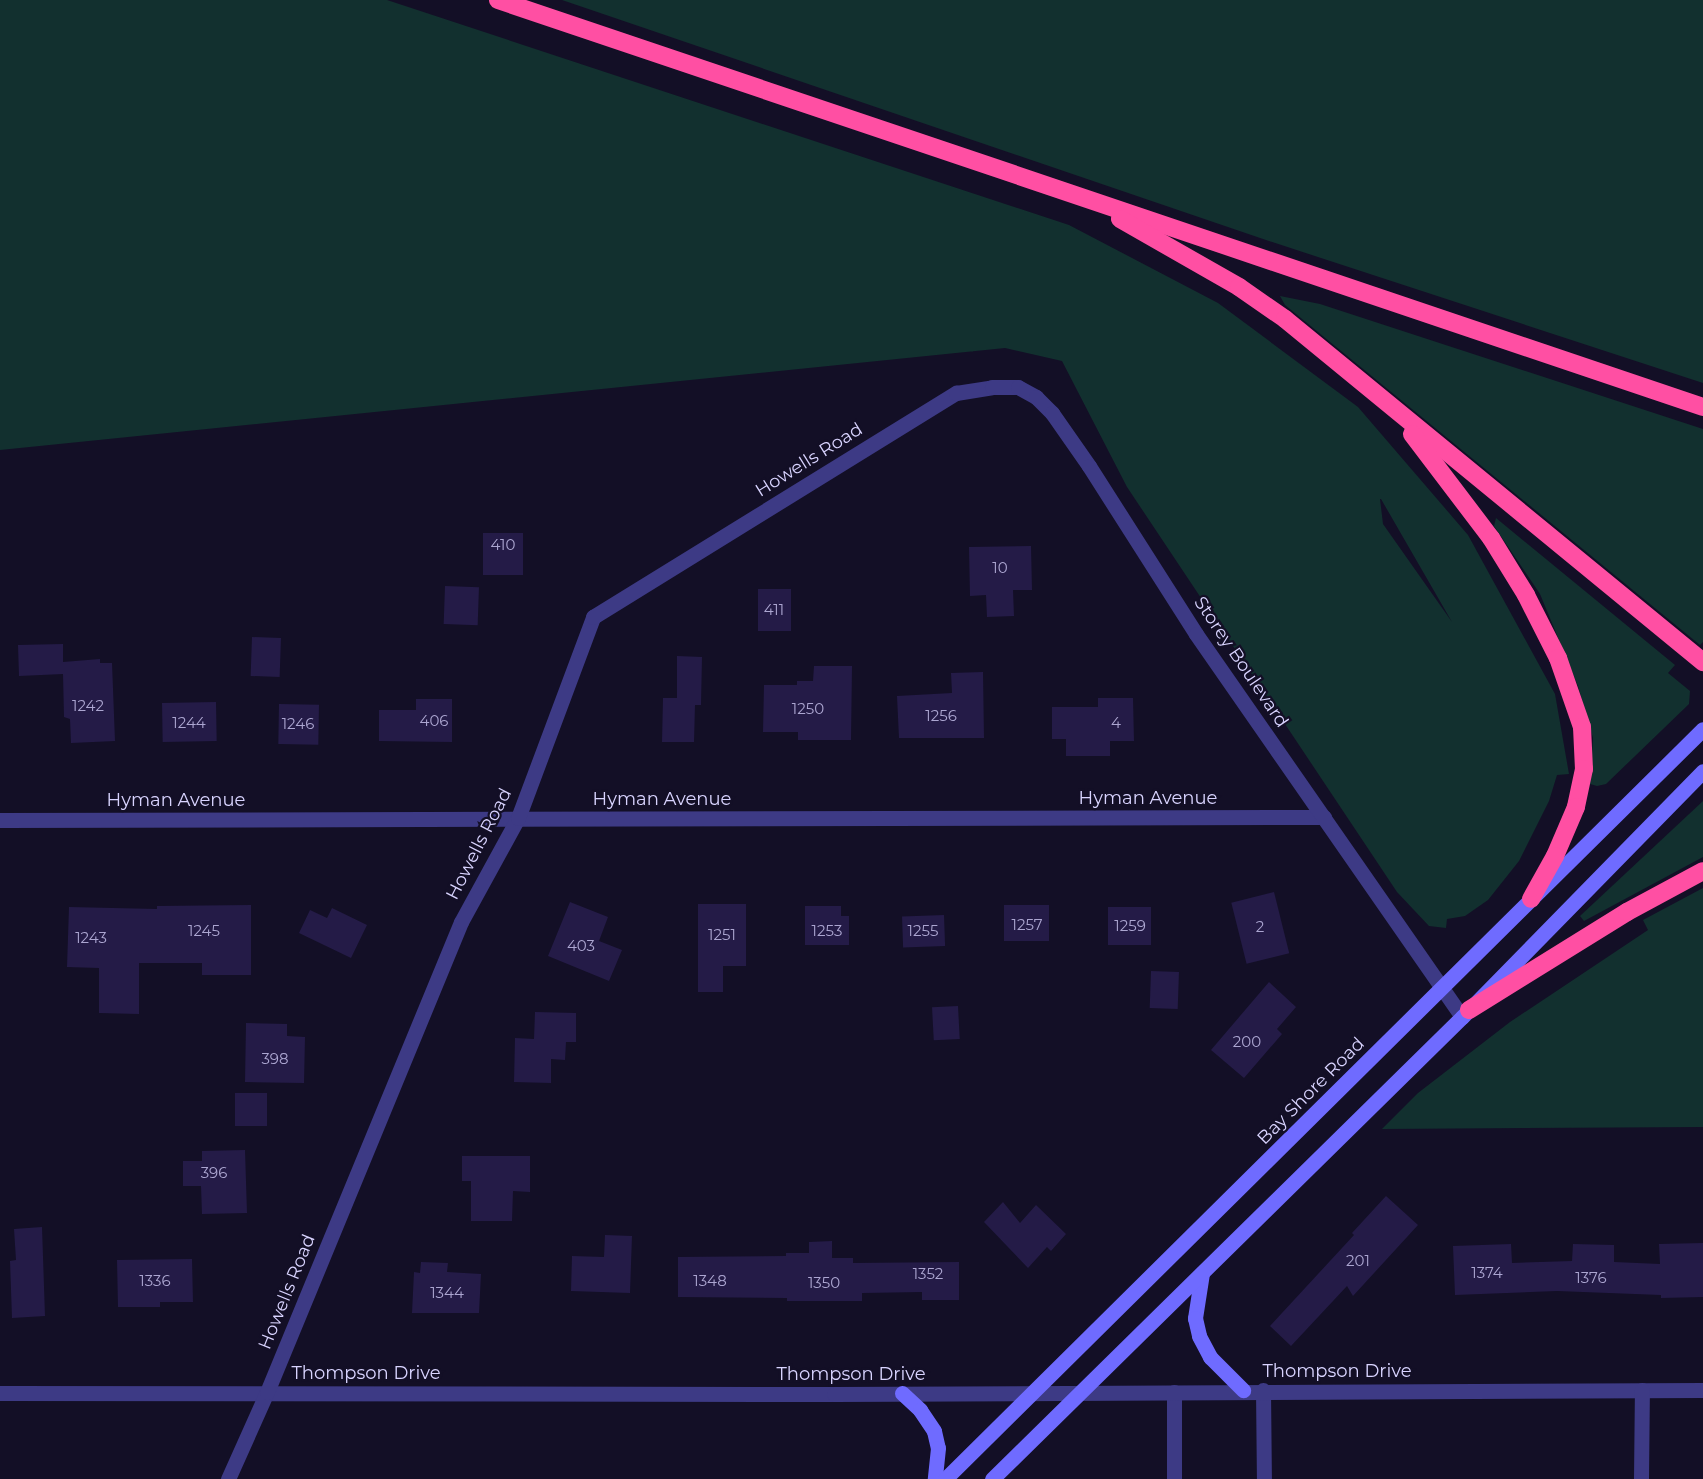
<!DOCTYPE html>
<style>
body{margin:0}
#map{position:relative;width:1703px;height:1479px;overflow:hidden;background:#130f26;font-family:Montserrat,sans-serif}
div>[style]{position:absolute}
.green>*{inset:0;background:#12302f}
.building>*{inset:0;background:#241b47;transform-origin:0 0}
.service>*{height:15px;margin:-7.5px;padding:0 7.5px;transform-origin:7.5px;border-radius:7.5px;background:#3d3a85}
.minor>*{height:15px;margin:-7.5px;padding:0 7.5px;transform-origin:7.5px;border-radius:7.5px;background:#3d3a85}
.secondary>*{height:15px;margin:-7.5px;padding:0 7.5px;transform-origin:7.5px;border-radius:7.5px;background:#6f6bff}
.motorway>*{height:18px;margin:-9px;padding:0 9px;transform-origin:9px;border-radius:9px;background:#ff4fa3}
span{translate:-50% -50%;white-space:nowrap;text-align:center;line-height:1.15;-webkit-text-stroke:4.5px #130f26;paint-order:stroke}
.number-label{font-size:15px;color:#aca6d1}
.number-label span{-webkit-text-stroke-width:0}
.street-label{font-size:18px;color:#d9d4ff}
</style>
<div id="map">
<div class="green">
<i style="clip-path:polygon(evenodd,0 0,387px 0,1069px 225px,1218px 303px,1358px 407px,1468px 535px,1555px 694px,1569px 774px,1557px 775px,1549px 801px,1519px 861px,1488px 900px,1465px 916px,1447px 919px,1446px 928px,1429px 926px,1397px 892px,1127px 487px,1062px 361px,1005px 348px,0 450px,0 0,1380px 499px,1381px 499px,1452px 622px,1383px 524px,1380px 499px)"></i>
<i style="clip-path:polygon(562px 0,1703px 0,1703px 383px,1266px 240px)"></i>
<i style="clip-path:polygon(1280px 296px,1320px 304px,1703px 429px,1703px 642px,1700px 645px,1285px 305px)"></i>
<i style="clip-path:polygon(1496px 518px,1675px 665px,1668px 673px,1690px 691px,1689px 704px,1606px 784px,1597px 786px,1590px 784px,1593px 738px,1578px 686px,1540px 594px,1494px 526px)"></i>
<i style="clip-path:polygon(1703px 801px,1703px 857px,1584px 921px,1580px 916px)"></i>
<i style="clip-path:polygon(1703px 888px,1703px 1127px,1382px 1129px,1418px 1093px,1510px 1022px,1648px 930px,1643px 920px)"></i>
</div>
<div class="building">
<i style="left:523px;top:533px;width:42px;height:40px;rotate:90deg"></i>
<i style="clip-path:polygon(1031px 546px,1032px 590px,1013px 590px,1014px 616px,987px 617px,986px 595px,970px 596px,969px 547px)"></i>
<i style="left:445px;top:586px;width:34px;height:38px;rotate:2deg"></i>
<i style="left:758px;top:589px;width:33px;height:42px"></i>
<i style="left:252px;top:637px;width:29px;height:39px;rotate:2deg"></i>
<i style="clip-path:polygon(63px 644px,63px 662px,100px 659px,100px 663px,112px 663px,115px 741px,71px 743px,70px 719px,64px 717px,63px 674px,19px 676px,18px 645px)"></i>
<i style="clip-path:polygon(677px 656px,702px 657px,701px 705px,695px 705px,694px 742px,662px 742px,663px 698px,677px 698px)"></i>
<i style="clip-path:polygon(814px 666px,852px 666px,851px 740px,798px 740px,798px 732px,763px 732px,764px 685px,797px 685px,797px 681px,813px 681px)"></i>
<i style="clip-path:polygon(983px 672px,984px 738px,899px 738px,897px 696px,952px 693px,951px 673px)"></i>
<i style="clip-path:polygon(1098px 698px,1133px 698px,1134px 741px,1110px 741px,1110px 756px,1066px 756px,1066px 739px,1052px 739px,1052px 707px,1098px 707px)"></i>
<i style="clip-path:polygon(416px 699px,452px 699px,452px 742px,379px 741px,379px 710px,416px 710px)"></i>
<i style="left:216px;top:702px;width:39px;height:54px;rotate:89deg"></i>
<i style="left:279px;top:704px;width:40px;height:40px;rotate:1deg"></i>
<i style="left:1274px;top:892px;width:63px;height:44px;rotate:76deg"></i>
<i style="clip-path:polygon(570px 902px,608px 917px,599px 941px,622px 950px,609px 981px,548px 956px)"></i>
<i style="clip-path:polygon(698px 904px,746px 904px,746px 966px,723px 966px,723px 992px,698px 992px)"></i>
<i style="clip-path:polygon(251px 905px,251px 975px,202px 975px,202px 963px,139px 963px,139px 1014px,99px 1013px,99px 968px,67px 967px,69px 907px,157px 909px,157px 906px)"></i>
<i style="left:1049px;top:905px;width:36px;height:45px;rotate:90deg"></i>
<i style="clip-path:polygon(805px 906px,841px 906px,841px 916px,849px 916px,849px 945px,805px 945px)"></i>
<i style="left:1108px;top:907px;width:43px;height:38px"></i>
<i style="clip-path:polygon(332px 908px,367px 925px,351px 958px,299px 933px,310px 910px,327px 918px)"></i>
<i style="left:944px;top:915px;width:31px;height:42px;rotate:88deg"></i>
<i style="left:1151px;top:971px;width:28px;height:37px;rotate:2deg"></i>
<i style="clip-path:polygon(1269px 982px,1296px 1007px,1277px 1029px,1282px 1034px,1244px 1078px,1211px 1050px)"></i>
<i style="left:958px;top:1006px;width:33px;height:26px;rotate:87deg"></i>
<i style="clip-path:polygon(535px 1012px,576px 1013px,576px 1042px,566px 1042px,565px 1060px,551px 1059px,551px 1083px,514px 1082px,515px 1038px,534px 1039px)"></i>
<i style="clip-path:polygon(246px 1023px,287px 1024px,287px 1036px,305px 1037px,304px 1083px,245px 1082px)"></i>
<i style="left:235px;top:1093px;width:32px;height:33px"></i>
<i style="clip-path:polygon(245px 1150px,247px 1213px,202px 1214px,201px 1186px,183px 1186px,183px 1161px,202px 1161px,202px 1151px)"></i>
<i style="clip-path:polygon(462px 1156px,530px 1156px,530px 1192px,513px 1191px,512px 1221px,471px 1221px,471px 1181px,462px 1181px)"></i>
<i style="clip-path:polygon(1386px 1196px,1418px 1225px,1353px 1296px,1347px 1286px,1291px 1346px,1270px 1326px,1354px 1235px,1352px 1233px)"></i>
<i style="clip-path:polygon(1003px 1202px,1020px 1223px,1036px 1205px,1066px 1234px,1051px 1251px,1047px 1247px,1028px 1268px,984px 1222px)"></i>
<i style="clip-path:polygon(42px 1227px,45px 1316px,12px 1318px,10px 1261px,16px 1260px,14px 1229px)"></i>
<i style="clip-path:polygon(605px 1235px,632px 1236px,630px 1293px,571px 1291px,572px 1256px,604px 1257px)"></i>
<i style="clip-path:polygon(832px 1241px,832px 1258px,853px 1258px,853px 1263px,959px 1262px,959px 1300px,922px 1300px,922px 1292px,862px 1293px,862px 1301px,787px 1301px,787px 1298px,678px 1297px,678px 1257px,786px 1256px,786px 1253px,809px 1253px,809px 1242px)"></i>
<i style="clip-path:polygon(1703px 1243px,1703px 1297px,1661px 1298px,1661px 1295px,1557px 1291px,1455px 1295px,1453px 1246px,1511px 1244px,1512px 1263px,1572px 1261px,1573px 1244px,1614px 1245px,1614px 1262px,1660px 1264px,1659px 1244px)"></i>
<i style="clip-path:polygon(192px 1259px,193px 1302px,160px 1302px,160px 1307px,118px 1307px,117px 1260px)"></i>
<i style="clip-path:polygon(421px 1262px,448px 1263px,447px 1272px,481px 1274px,479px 1313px,412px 1313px,414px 1272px,420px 1273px)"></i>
</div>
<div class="service">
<i style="left:1263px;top:1390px;width:89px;rotate:89.4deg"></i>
<i style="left:1174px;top:1392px;width:87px;rotate:90deg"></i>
</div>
<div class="minor">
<i style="left:0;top:820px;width:1324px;rotate:-0.13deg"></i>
<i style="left:0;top:1393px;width:834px;rotate:0.07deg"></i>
<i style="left:834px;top:1394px;width:869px;rotate:-0.26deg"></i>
<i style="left:228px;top:1479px;width:95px;rotate:-65.9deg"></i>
<i style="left:267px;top:1392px;width:508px;rotate:-67.57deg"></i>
<i style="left:461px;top:922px;width:119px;rotate:-61.3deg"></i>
<i style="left:518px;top:818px;width:215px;rotate:-69.5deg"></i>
<i style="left:593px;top:617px;width:427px;rotate:-31.7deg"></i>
<i style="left:956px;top:393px;width:36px;rotate:-9deg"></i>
<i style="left:992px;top:387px;width:26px"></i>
<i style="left:1018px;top:387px;width:21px;rotate:29deg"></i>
<i style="left:1036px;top:397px;width:23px;rotate:45deg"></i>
<i style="left:1052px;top:413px;width:65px;rotate:55.1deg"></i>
<i style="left:1089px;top:466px;width:199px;rotate:57.5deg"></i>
<i style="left:1196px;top:634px;width:466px;rotate:55.2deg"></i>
<i style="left:1641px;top:1479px;width:89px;rotate:-89.4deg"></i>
</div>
<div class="secondary">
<i style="left:1202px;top:1273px;width:46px;rotate:98.8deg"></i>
<i style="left:1195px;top:1318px;width:18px;rotate:77deg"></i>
<i style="left:1199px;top:1336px;width:24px;rotate:62deg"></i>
<i style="left:1210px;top:1357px;width:47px;rotate:45deg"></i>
<i style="left:902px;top:1393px;width:25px;rotate:43deg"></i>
<i style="left:920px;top:1410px;width:25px;rotate:56deg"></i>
<i style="left:934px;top:1431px;width:17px;rotate:77deg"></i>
<i style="left:938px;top:1448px;width:31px;rotate:96deg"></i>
<i style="left:945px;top:1479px;width:1066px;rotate:-44.7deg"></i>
<i style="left:992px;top:1479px;width:659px;rotate:-44.51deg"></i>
<i style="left:1462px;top:1017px;width:344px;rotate:-45.6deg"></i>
</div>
<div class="motorway">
<i style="left:498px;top:0;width:1272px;rotate:18.66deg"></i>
<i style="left:1120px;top:219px;width:137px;rotate:29.7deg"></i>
<i style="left:1239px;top:287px;width:56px;rotate:34.8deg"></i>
<i style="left:1285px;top:319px;width:541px;rotate:39.37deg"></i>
<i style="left:1412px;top:434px;width:131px;rotate:52.8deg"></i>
<i style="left:1491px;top:538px;width:67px;rotate:58.4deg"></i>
<i style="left:1526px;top:595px;width:71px;rotate:63.1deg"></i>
<i style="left:1558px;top:658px;width:73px;rotate:70.8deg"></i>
<i style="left:1582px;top:727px;width:42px;rotate:87.3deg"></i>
<i style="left:1584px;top:769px;width:39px;rotate:102deg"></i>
<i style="left:1576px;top:807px;width:53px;rotate:113.2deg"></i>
<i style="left:1555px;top:856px;width:49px;rotate:119.2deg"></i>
<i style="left:1469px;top:1010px;width:186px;rotate:-31.8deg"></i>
<i style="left:1627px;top:912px;width:86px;rotate:-28.3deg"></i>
</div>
<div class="number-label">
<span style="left:503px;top:545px">410</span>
<span style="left:1000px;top:568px">10</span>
<span style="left:774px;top:610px">411</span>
<span style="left:88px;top:706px">1242</span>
<span style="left:808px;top:709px">1250</span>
<span style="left:941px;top:716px">1256</span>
<span style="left:434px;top:721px">406</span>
<span style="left:189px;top:723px">1244</span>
<span style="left:1116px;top:723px">4</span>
<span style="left:298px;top:724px">1246</span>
<span style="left:1027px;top:925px">1257</span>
<span style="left:1130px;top:926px">1259</span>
<span style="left:1260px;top:927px">2</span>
<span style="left:204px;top:931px">1245</span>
<span style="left:827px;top:931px">1253</span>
<span style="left:923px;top:931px">1255</span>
<span style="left:722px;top:935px">1251</span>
<span style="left:91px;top:938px">1243</span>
<span style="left:581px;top:946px">403</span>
<span style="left:1247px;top:1042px">200</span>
<span style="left:275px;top:1059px">398</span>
<span style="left:214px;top:1173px">396</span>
<span style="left:1358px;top:1261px">201</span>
<span style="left:1487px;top:1273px">1374</span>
<span style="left:928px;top:1274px">1352</span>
<span style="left:1591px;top:1278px">1376</span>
<span style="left:155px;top:1281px">1336</span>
<span style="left:710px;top:1281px">1348</span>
<span style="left:824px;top:1283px">1350</span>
<span style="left:447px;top:1293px">1344</span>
</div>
<div class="street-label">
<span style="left:809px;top:460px;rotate:-32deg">Howells Road</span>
<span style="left:1241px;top:662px;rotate:56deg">Storey Boulevard</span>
<span style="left:1148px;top:798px">Hyman Avenue</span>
<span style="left:662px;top:799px">Hyman Avenue</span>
<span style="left:176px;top:800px">Hyman Avenue</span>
<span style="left:479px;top:844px;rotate:-63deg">Howells Road</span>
<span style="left:1311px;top:1091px;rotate:-45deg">Bay Shore Road</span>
<span style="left:287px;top:1292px;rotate:-68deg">Howells Road</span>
<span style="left:1337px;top:1371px">Thompson Drive</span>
<span style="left:366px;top:1373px">Thompson Drive</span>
<span style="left:851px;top:1374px">Thompson Drive</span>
</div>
</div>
